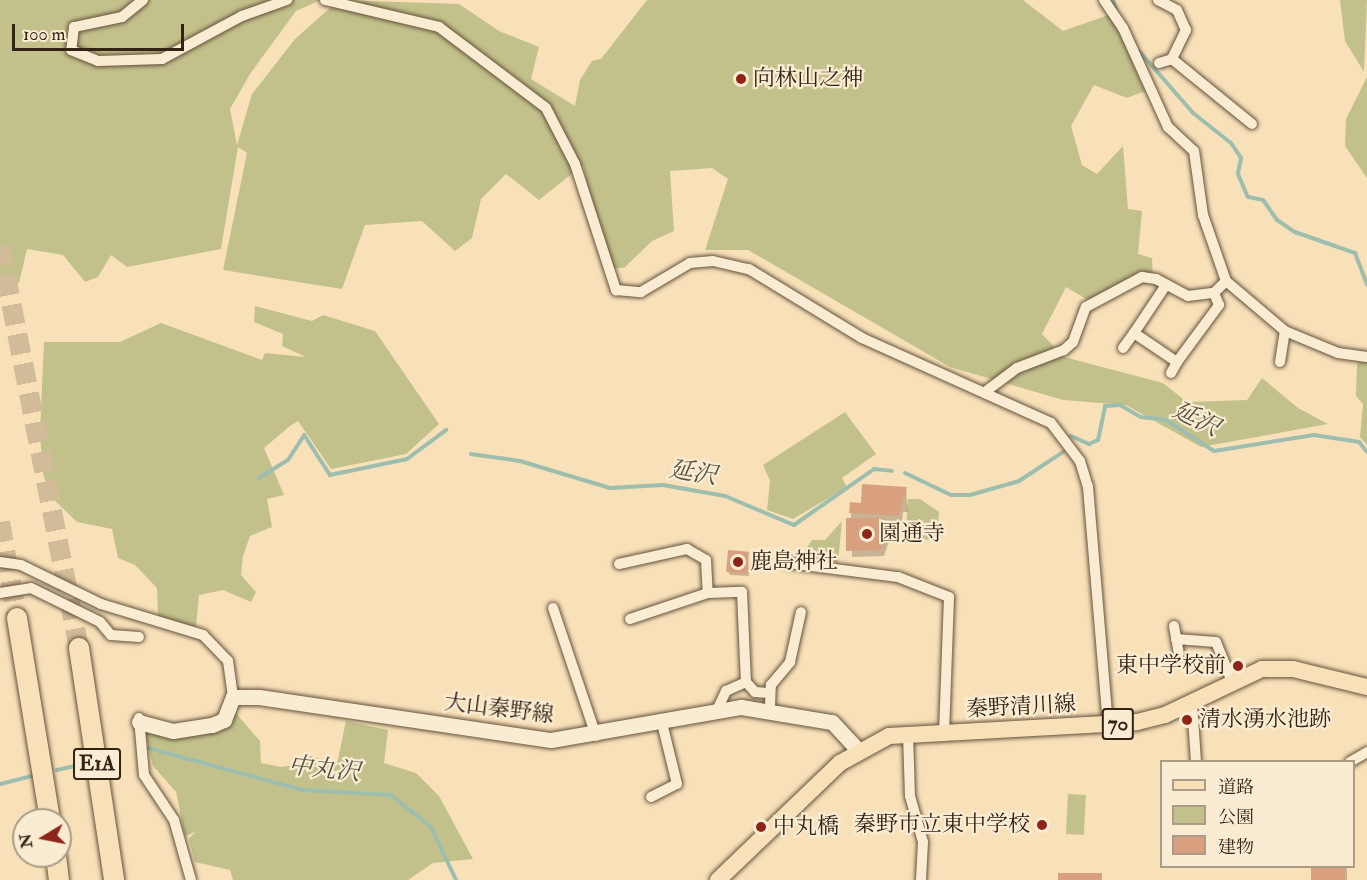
<!DOCTYPE html>
<meta charset="utf-8">
<style>
body{margin:0}
#map{position:relative;width:1367px;height:880px;overflow:hidden;background:#f8e1b9;font-family:"IM FELL Double Pica","Noto Serif JP",serif}
div>[style]{position:absolute}
.green>*{inset:0;background:#c3c18b;transform-origin:0 0}
.shadow>*{inset:0;background:#0003;transform-origin:0 0}
.stream>*{height:4px;margin:-2px;padding:0 2px;transform-origin:2px;border-radius:2px;background:#9dbeae}
.building>*{inset:0;background:#d9a07f;transform-origin:0 0}
.motorway-tunnel>*{height:20px;margin-top:-10px;transform-origin:0;background:repeating-linear-gradient(90deg,#d1bb98 0 20px,transparent 0 30px)}
.roads{filter:drop-shadow(0 0 2px #64523d) drop-shadow(0 0 2px #64523d)}
.minor>*{height:10px;margin:-5px;padding:0 5px;transform-origin:5px;border-radius:5px;background:#faecd2}
.secondary>*{height:15px;margin:-7.5px;padding:0 7.5px;transform-origin:7.5px;border-radius:7.5px;background:#faecd2}
.primary>*{height:16px;margin:-8px;padding:0 8px;transform-origin:8px;border-radius:8px;background:#f8e1b9}
.motorway>*{height:20px;margin:-10px;padding:0 10px;transform-origin:10px;border-radius:10px;background:#f8e1b9}
.dots>*{width:16px;height:16px;translate:-50% -50%;box-sizing:border-box;border:3px solid #faecd2;border-radius:50%}
span{translate:-50% -50%;white-space:nowrap;text-align:center;line-height:1.15;-webkit-text-stroke:4.5px #faecd2;paint-order:stroke}
.shield-label span{padding:2px 4px;background:#faecd2;border:2px solid;border-radius:4px;-webkit-text-stroke-width:0}
.shield-label{font-size:21px;color:#332314;font-weight:700}
.poi-label{font-size:22px;color:#332314}
.left{translate:0 -50%;text-align:left}
.right{translate:-100% -50%;text-align:right}
.street-label{font-size:22px;color:#332314}
.water-label{font-size:24px;color:#535242;font-style:italic}
.legend{position:absolute;left:1160px;top:760px;width:195px;height:108px;box-sizing:border-box;background:#faecd2;border:2px solid #aa9c86;margin:0;padding:8px 10px;list-style:none;font-size:18px;color:#332314}
.legend li{display:flex;align-items:center;gap:12px;height:30px}
.legend b{width:30px;border:2px solid #aa9c86}
.north{position:absolute;left:12px;top:808px;width:60px;height:60px;box-sizing:border-box;background:#faecd2;border:2px solid #aa9c86;border-radius:50%;rotate:260deg;font-size:16px;font-weight:700;line-height:24px;text-align:center;color:#332314}
.north::after{content:'';display:block;margin:auto;width:21px;height:27px;background:#8f2418;clip-path:polygon(50% 0,100% 100%,50% 72%,0 100%)}
.scale{position:absolute;left:12px;top:24px;width:172px;height:27px;box-sizing:border-box;border:3px solid #332314;border-top:0;padding-left:8px;font-size:18px;line-height:21px;white-space:nowrap;color:#332314;-webkit-text-stroke:4px #faecd2;paint-order:stroke}
</style>
<div id="map">
<div class="green">
<i style="clip-path:polygon(0 0,321px 0,296px 11px,250px 74px,230px 109px,237px 145px,252px 94px,295px 39px,339px 0,459px 4px,499px 31px,539px 47px,531px 79px,575px 106px,580px 80px,592px 61px,601px 59px,647px 0,1023px 0,1063px 31px,1111px 14px,1145px 91px,1127px 98px,1094px 85px,1071px 126px,1082px 165px,1097px 174px,1123px 146px,1128px 209px,1142px 211px,1138px 254px,1152px 258px,1153px 277px,1088px 300px,1066px 287px,1042px 334px,1064px 357px,1163px 383px,1187px 402px,1247px 400px,1262px 378px,1298px 408px,1328px 424px,1201px 447px,1126px 405px,1063px 400px,950px 367px,748px 250px,705px 250px,728px 179px,712px 168px,670px 171px,674px 231px,652px 241px,624px 268px,607px 268px,583px 165px,539px 200px,506px 174px,481px 199px,472px 238px,455px 251px,422px 221px,365px 225px,342px 289px,223px 270px,247px 153px,238px 147px,221px 249px,127px 267px,111px 255px,98px 277px,85px 282px,63px 255px,27px 249px,19px 283px,0 286px)"></i>
<i style="clip-path:polygon(1340px 0,1367px 0,1364px 72px,1345px 41px)"></i>
<i style="clip-path:polygon(1367px 77px,1367px 178px,1345px 146px,1346px 119px)"></i>
<i style="clip-path:polygon(255px 306px,312px 321px,323px 315px,375px 331px,439px 424px,406px 454px,331px 469px,298px 421px,290px 426px,264px 448px,284px 495px,267px 499px,272px 527px,250px 536px,243px 556px,241px 575px,256px 592px,251px 602px,223px 590px,199px 595px,196px 627px,158px 618px,157px 588px,135px 565px,118px 558px,112px 529px,77px 522px,51px 497px,43px 474px,40px 432px,44px 342px,120px 342px,161px 323px,262px 360px,265px 353px,306px 357px,282px 346px,283px 334px,254px 322px)"></i>
<i style="clip-path:polygon(1367px 358px,1367px 445px,1360px 437px,1363px 404px,1356px 396px,1357px 364px)"></i>
<i style="clip-path:polygon(845px 412px,876px 454px,842px 478px,847px 487px,793px 519px,767px 510px,770px 481px,763px 465px)"></i>
<i style="clip-path:polygon(908px 499px,920px 499px,939px 512px,937px 538px,905px 543px)"></i>
<i style="clip-path:polygon(842px 521px,838px 562px,800px 558px,812px 540px,825px 540px)"></i>
<i style="clip-path:polygon(233px 710px,260px 741px,261px 763px,281px 767px,303px 764px,305px 754px,337px 764px,346px 721px,388px 730px,384px 763px,416px 773px,439px 796px,473px 859px,433px 863px,408px 880px,233px 880px,230px 870px,195px 862px,189px 839px,195px 832px,185px 836px,176px 792px,153px 766px,144px 726px,173px 731px)"></i>
<i style="left:1068px;top:794px;width:18px;height:40px;rotate:3deg"></i>
</div>
<div class="shadow">
<i style="clip-path:polygon(906px 488px,908px 512px,903px 512px,902px 522px,881px 520px,890px 538px,884px 556px,852px 557px,851px 512px)"></i>
<i style="clip-path:polygon(748px 553px,749px 576px,730px 575px,728px 571px)"></i>
<i style="left:1313px;top:866px;width:34px;height:14px"></i>
</div>
<div class="stream">
<i style="left:1113px;top:0;width:14px;rotate:73deg"></i>
<i style="left:1139px;top:51px;width:82px;rotate:48.9deg"></i>
<i style="left:1193px;top:113px;width:48px;rotate:38.3deg"></i>
<i style="left:1231px;top:143px;width:18px;rotate:56deg"></i>
<i style="left:1241px;top:158px;width:16px;rotate:101deg"></i>
<i style="left:1238px;top:174px;width:25px;rotate:67deg"></i>
<i style="left:1248px;top:197px;width:15px;rotate:11deg"></i>
<i style="left:1263px;top:200px;width:24px;rotate:55deg"></i>
<i style="left:1277px;top:220px;width:22px;rotate:34deg"></i>
<i style="left:1295px;top:232px;width:64px;rotate:19.3deg"></i>
<i style="left:1355px;top:253px;width:34px;rotate:69deg"></i>
<i style="left:1071px;top:436px;width:20px;rotate:24deg"></i>
<i style="left:1089px;top:444px;width:10px;rotate:-24deg"></i>
<i style="left:1098px;top:440px;width:35px;rotate:-78deg"></i>
<i style="left:1105px;top:406px;width:15px;rotate:-4deg"></i>
<i style="left:1120px;top:405px;width:24px;rotate:30deg"></i>
<i style="left:1141px;top:417px;width:25px;rotate:7deg"></i>
<i style="left:1166px;top:420px;width:57px;rotate:32.9deg"></i>
<i style="left:1214px;top:451px;width:101px;rotate:-9.1deg"></i>
<i style="left:1314px;top:435px;width:46px;rotate:8.8deg"></i>
<i style="left:1359px;top:442px;width:13px;rotate:51deg"></i>
<i style="left:471px;top:454px;width:49px;rotate:8.1deg"></i>
<i style="left:520px;top:461px;width:94px;rotate:16.7deg"></i>
<i style="left:610px;top:488px;width:53px;rotate:-3.2deg"></i>
<i style="left:663px;top:485px;width:63px;rotate:10.1deg"></i>
<i style="left:725px;top:496px;width:75px;rotate:22.8deg"></i>
<i style="left:794px;top:525px;width:98px;rotate:-35deg"></i>
<i style="left:874px;top:469px;width:18px;rotate:6deg"></i>
<i style="left:905px;top:473px;width:51px;rotate:25.6deg"></i>
<i style="left:951px;top:495px;width:19px"></i>
<i style="left:970px;top:495px;width:51px;rotate:-15.9deg"></i>
<i style="left:1019px;top:481px;width:53px;rotate:-33.4deg"></i>
<i style="left:259px;top:478px;width:34px;rotate:-32deg"></i>
<i style="left:288px;top:460px;width:30px;rotate:-57deg"></i>
<i style="left:304px;top:435px;width:48px;rotate:57deg"></i>
<i style="left:330px;top:475px;width:79px;rotate:-11.7deg"></i>
<i style="left:407px;top:459px;width:49px;rotate:-36.6deg"></i>
<i style="left:148px;top:748px;width:161px;rotate:15.2deg"></i>
<i style="left:303px;top:790px;width:88px;rotate:3.3deg"></i>
<i style="left:391px;top:795px;width:51px;rotate:38.7deg"></i>
<i style="left:431px;top:827px;width:59px;rotate:64.7deg"></i>
<i style="left:57px;top:770px;width:27px;rotate:-13deg"></i>
<i style="left:0;top:784px;width:34px;rotate:-14deg"></i>
</div>
<div class="building">
<i style="clip-path:polygon(862px 484px,907px 487px,899px 516px,849px 513px,850px 502px,861px 503px)"></i>
<i style="clip-path:polygon(846px 518px,881px 518px,881px 530px,887px 530px,881px 550px,846px 551px)"></i>
<i style="left:728px;top:550px;width:21px;height:22px;rotate:5deg"></i>
<i style="left:1311px;top:866px;width:34px;height:14px"></i>
<i style="left:1058px;top:873px;width:44px;height:7px"></i>
</div>
<div class="motorway-tunnel">
<i style="left:0;top:246px;width:410px;rotate:78.9deg"></i>
<i style="left:0;top:522px;width:97px;rotate:80deg"></i>
</div>
<div class="roads">
<div class="minor">
<i style="left:143px;top:0;width:27px;rotate:141deg"></i>
<i style="left:122px;top:17px;width:49px;rotate:168.2deg"></i>
<i style="left:74px;top:27px;width:23px;rotate:97deg"></i>
<i style="left:71px;top:50px;width:29px;rotate:22deg"></i>
<i style="left:98px;top:61px;width:64px;rotate:-1.8deg"></i>
<i style="left:162px;top:59px;width:91px;rotate:-28.3deg"></i>
<i style="left:242px;top:16px;width:48px;rotate:-19.6deg"></i>
<i style="left:325px;top:0;width:117px;rotate:13.3deg"></i>
<i style="left:439px;top:27px;width:134px;rotate:37.1deg"></i>
<i style="left:546px;top:108px;width:63px;rotate:62.6deg"></i>
<i style="left:575px;top:164px;width:133px;rotate:72deg"></i>
<i style="left:616px;top:290px;width:25px;rotate:5deg"></i>
<i style="left:641px;top:292px;width:57px;rotate:-30.6deg"></i>
<i style="left:690px;top:263px;width:23px;rotate:-5deg"></i>
<i style="left:713px;top:261px;width:37px;rotate:13deg"></i>
<i style="left:749px;top:269px;width:132px;rotate:31.4deg"></i>
<i style="left:862px;top:338px;width:207px;rotate:24.2deg"></i>
<i style="left:1051px;top:423px;width:48px;rotate:52.7deg"></i>
<i style="left:1080px;top:461px;width:27px;rotate:73deg"></i>
<i style="left:1088px;top:487px;width:239px;rotate:85.2deg"></i>
<i style="left:1104px;top:0;width:34px;rotate:56deg"></i>
<i style="left:1123px;top:28px;width:109px;rotate:65.6deg"></i>
<i style="left:1168px;top:127px;width:35px;rotate:43deg"></i>
<i style="left:1194px;top:151px;width:65px;rotate:82deg"></i>
<i style="left:1203px;top:215px;width:70px;rotate:70.8deg"></i>
<i style="left:1226px;top:281px;width:77px;rotate:40.3deg"></i>
<i style="left:1285px;top:331px;width:57px;rotate:22.5deg"></i>
<i style="left:1338px;top:353px;width:29px;rotate:8deg"></i>
<i style="left:1158px;top:0;width:21px;rotate:28deg"></i>
<i style="left:1177px;top:10px;width:22px;rotate:66deg"></i>
<i style="left:1186px;top:30px;width:32px;rotate:116deg"></i>
<i style="left:1172px;top:59px;width:103px;rotate:39.1deg"></i>
<i style="left:1159px;top:63px;width:14px;rotate:-17deg"></i>
<i style="left:1166px;top:285px;width:58px;rotate:123.7deg"></i>
<i style="left:1134px;top:333px;width:52px;rotate:34deg"></i>
<i style="left:1177px;top:362px;width:71px;rotate:-53.6deg"></i>
<i style="left:1219px;top:305px;width:13px;rotate:-113deg"></i>
<i style="left:1123px;top:348px;width:19px;rotate:-54deg"></i>
<i style="left:1280px;top:362px;width:31px;rotate:-81deg"></i>
<i style="left:1171px;top:373px;width:13px;rotate:-61deg"></i>
<i style="left:985px;top:392px;width:40px;rotate:-37deg"></i>
<i style="left:1017px;top:368px;width:50px;rotate:-21deg"></i>
<i style="left:1064px;top:350px;width:12px;rotate:-42deg"></i>
<i style="left:1073px;top:342px;width:37px;rotate:-70deg"></i>
<i style="left:1086px;top:307px;width:64px;rotate:-28.2deg"></i>
<i style="left:1142px;top:277px;width:14px;rotate:8deg"></i>
<i style="left:1156px;top:279px;width:36px;rotate:28deg"></i>
<i style="left:1188px;top:296px;width:26px;rotate:-7deg"></i>
<i style="left:1214px;top:293px;width:17px;rotate:-45deg"></i>
<i style="left:0;top:562px;width:21px;rotate:8deg"></i>
<i style="left:21px;top:565px;width:89px;rotate:26deg"></i>
<i style="left:101px;top:604px;width:107px;rotate:16.9deg"></i>
<i style="left:203px;top:635px;width:36px;rotate:46deg"></i>
<i style="left:228px;top:661px;width:36px;rotate:82deg"></i>
<i style="left:788px;top:563px;width:111px;rotate:7.3deg"></i>
<i style="left:898px;top:577px;width:55px;rotate:21.4deg"></i>
<i style="left:949px;top:597px;width:135px;rotate:92.1deg"></i>
<i style="left:619px;top:564px;width:70px;rotate:-12.4deg"></i>
<i style="left:687px;top:549px;width:22px;rotate:30deg"></i>
<i style="left:706px;top:560px;width:33px;rotate:87deg"></i>
<i style="left:0;top:593px;width:31px;rotate:-9deg"></i>
<i style="left:31px;top:588px;width:77px;rotate:26.2deg"></i>
<i style="left:100px;top:622px;width:17px;rotate:50deg"></i>
<i style="left:111px;top:635px;width:28px;rotate:4deg"></i>
<i style="left:553px;top:608px;width:135px;rotate:71.4deg"></i>
<i style="left:630px;top:619px;width:82px;rotate:-18.4deg"></i>
<i style="left:708px;top:593px;width:34px;rotate:-2deg"></i>
<i style="left:742px;top:592px;width:90px;rotate:87.5deg"></i>
<i style="left:1174px;top:626px;width:28px;rotate:80deg"></i>
<i style="left:1176px;top:639px;width:40px;rotate:4.3deg"></i>
<i style="left:1216px;top:642px;width:40px;rotate:68deg"></i>
<i style="left:1192px;top:703px;width:59px;rotate:86.1deg"></i>
<i style="left:718px;top:708px;width:19px;rotate:-65deg"></i>
<i style="left:726px;top:691px;width:22px;rotate:-24deg"></i>
<i style="left:746px;top:682px;width:13px;rotate:48deg"></i>
<i style="left:755px;top:692px;width:14px;rotate:4deg"></i>
<i style="left:770px;top:708px;width:23px;rotate:-88deg"></i>
<i style="left:771px;top:685px;width:30px;rotate:-50deg"></i>
<i style="left:790px;top:662px;width:51px;rotate:-77.6deg"></i>
<i style="left:139px;top:718px;width:57px;rotate:85deg"></i>
<i style="left:144px;top:775px;width:54px;rotate:56.3deg"></i>
<i style="left:174px;top:820px;width:62px;rotate:74.2deg"></i>
<i style="left:908px;top:733px;width:63px;rotate:88.2deg"></i>
<i style="left:910px;top:796px;width:48px;rotate:74.2deg"></i>
<i style="left:923px;top:842px;width:38px;rotate:93deg"></i>
<i style="left:1350px;top:762px;width:20px;rotate:-30deg"></i>
<i style="left:651px;top:797px;width:29px;rotate:-27deg"></i>
<i style="left:677px;top:784px;width:67px;rotate:-103.8deg"></i>
</div>
<div class="secondary">
<i style="left:139px;top:722px;width:35px;rotate:15deg"></i>
<i style="left:173px;top:731px;width:39px;rotate:-9deg"></i>
<i style="left:212px;top:725px;width:13px;rotate:-23deg"></i>
<i style="left:224px;top:720px;width:25px;rotate:-69deg"></i>
<i style="left:233px;top:697px;width:26px"></i>
<i style="left:259px;top:697px;width:295px;rotate:8.4deg"></i>
<i style="left:551px;top:740px;width:193px;rotate:-9.9deg"></i>
<i style="left:741px;top:707px;width:92px;rotate:9.4deg"></i>
<i style="left:832px;top:722px;width:38px;rotate:47deg"></i>
</div>
<div class="primary">
<i style="left:718px;top:880px;width:169px;rotate:-43.8deg"></i>
<i style="left:840px;top:763px;width:56px;rotate:-28.9deg"></i>
<i style="left:889px;top:736px;width:248px;rotate:-3.2deg"></i>
<i style="left:1137px;top:722px;width:29px;rotate:-14deg"></i>
<i style="left:1165px;top:715px;width:107px;rotate:-25.4deg"></i>
<i style="left:1262px;top:669px;width:31px"></i>
<i style="left:1293px;top:669px;width:76px;rotate:13.7deg"></i>
</div>
<div class="motorway">
<i style="left:17px;top:618px;width:205px;rotate:80.7deg"></i>
<i style="left:79px;top:648px;width:235px;rotate:81.4deg"></i>
<i style="left:56px;top:856px;width:24px;rotate:83deg"></i>
</div>
</div>
<div class="dots">
<i style="left:741px;top:79px;background:#8f2418"></i>
<i style="left:867px;top:534px;background:#8f2418"></i>
<i style="left:738px;top:562px;background:#8f2418"></i>
<i style="left:1238px;top:666px;background:#8f2418"></i>
<i style="left:1187px;top:720px;background:#8f2418"></i>
<i style="left:1042px;top:825px;background:#8f2418"></i>
<i style="left:761px;top:827px;background:#8f2418"></i>
</div>
<div class="shield-label">
<span style="left:1118px;top:724px">70</span>
<span style="left:97px;top:764px">E1A</span>
</div>
<div class="poi-label">
<span class="left" style="left:753px;top:79px">向林山之神</span>
<span class="left" style="left:879px;top:534px">園通寺</span>
<span class="left" style="left:750px;top:562px">鹿島神社</span>
<span class="right" style="left:1226px;top:666px">東中学校前</span>
<span class="left" style="left:1199px;top:720px">清水湧水池跡</span>
<span class="right" style="left:1030px;top:825px">秦野市立東中学校</span>
<span class="left" style="left:773px;top:827px">中丸橋</span>
</div>
<div class="street-label">
<span style="left:1021px;top:707px;rotate:-3deg">秦野清川線</span>
<span style="left:499px;top:709px;rotate:7deg">大山秦野線</span>
</div>
<div class="water-label">
<span style="left:1196px;top:419px;rotate:26deg">延沢</span>
<span style="left:693px;top:473px;rotate:9deg">延沢</span>
<span style="left:324px;top:769px;rotate:6deg">中丸沢</span>
</div>
<ul class="legend">
<li><b style="height:8px;background:#f8e1b9"></b>道路</li>
<li><b style="height:16px;background:#c3c18b"></b>公園</li>
<li><b style="height:16px;background:#d9a07f"></b>建物</li>
</ul>
<div class="north">N</div>
<div class="scale">100 m</div>
</div>
